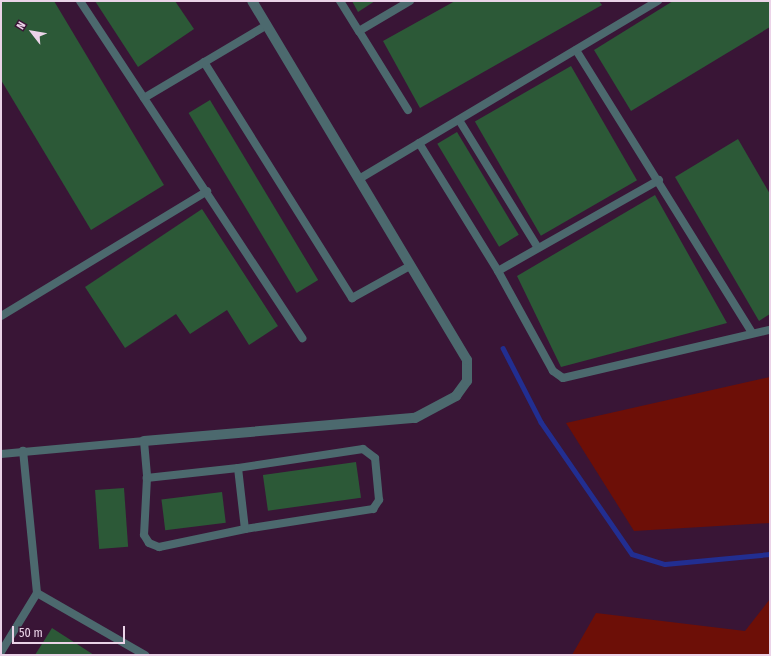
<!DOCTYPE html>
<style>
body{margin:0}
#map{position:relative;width:771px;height:656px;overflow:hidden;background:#391536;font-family:"Fira Sans Condensed",sans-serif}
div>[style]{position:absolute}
.green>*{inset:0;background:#6d0f07}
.stream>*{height:4.5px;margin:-2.25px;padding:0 2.25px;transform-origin:2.25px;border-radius:2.25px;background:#222e91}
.building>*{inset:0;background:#2c5937;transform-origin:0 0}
.service>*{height:8px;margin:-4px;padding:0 4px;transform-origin:4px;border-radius:4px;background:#4c696e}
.minor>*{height:10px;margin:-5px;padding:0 5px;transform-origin:5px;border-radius:5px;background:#4c696e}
span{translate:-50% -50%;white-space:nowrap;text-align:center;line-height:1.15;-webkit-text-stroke:3.5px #391536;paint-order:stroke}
.frame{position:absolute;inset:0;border:2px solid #ebd3e8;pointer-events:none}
.north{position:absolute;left:12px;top:12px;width:40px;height:40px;-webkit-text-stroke:3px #391536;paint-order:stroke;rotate:301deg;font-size:11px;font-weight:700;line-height:16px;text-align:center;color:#ebd3e8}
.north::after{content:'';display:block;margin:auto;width:14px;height:18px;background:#ebd3e8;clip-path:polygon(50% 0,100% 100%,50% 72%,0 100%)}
.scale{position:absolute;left:12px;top:626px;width:113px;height:18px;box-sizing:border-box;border:2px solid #ebd3e8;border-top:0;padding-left:5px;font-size:12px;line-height:14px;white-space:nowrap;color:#ebd3e8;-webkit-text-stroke:3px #391536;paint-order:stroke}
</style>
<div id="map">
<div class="green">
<i style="clip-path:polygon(770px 377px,770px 523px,634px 531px,566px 423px)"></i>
<i style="clip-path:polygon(770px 599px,770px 655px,572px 655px,596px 613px,745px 631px)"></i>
</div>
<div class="stream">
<i style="left:503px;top:348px;width:83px;rotate:62.8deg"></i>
<i style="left:541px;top:422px;width:160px;rotate:55.4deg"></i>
<i style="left:632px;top:554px;width:34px;rotate:17deg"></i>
<i style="left:665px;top:564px;width:105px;rotate:-5.4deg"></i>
</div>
<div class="building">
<i style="clip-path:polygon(1px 1px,54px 1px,164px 185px,91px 230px,1px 80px)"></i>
<i style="clip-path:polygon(95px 1px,175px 1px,194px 29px,138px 67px)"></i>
<i style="clip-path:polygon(352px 1px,375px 1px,358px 12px)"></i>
<i style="clip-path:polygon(455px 1px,599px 1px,602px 5px,420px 108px,383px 41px)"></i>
<i style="clip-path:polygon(673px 1px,770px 1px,770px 27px,631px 111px,594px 50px)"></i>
<i style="left:571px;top:66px;width:132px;height:111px;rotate:60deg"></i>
<i style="left:210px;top:100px;width:210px;height:25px;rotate:59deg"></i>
<i style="left:457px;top:132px;width:120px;height:23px;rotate:59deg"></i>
<i style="clip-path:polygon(738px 139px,770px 194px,770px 314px,759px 321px,675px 177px)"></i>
<i style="clip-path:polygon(655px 195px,727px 323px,561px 367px,517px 276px)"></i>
<i style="clip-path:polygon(202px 209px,278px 326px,249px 345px,227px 310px,190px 334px,176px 314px,125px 348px,85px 287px)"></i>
<i style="left:356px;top:462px;width:36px;height:94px;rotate:82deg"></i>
<i style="left:124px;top:488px;width:59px;height:29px;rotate:86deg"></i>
<i style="left:222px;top:492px;width:31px;height:61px;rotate:83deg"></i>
<i style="clip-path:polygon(52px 628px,94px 655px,35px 655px)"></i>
</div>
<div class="service">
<i style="left:80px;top:1px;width:404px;rotate:56.6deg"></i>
<i style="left:340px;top:1px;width:36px;rotate:58deg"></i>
<i style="left:359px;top:31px;width:59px;rotate:-30.5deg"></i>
<i style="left:359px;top:31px;width:93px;rotate:58.2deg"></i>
<i style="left:576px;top:50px;width:333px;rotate:58.1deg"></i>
<i style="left:204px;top:62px;width:279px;rotate:57.9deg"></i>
<i style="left:352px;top:298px;width:66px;rotate:-28.9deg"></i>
<i style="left:144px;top:98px;width:143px;rotate:-30.7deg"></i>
<i style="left:459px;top:120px;width:150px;rotate:58.3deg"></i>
<i style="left:419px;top:143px;width:150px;rotate:58.3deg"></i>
<i style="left:498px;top:271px;width:114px;rotate:61.2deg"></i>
<i style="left:553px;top:371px;width:12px;rotate:35deg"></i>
<i style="left:563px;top:378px;width:212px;rotate:-13.1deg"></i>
<i style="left:359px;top:179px;width:348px;rotate:-30.8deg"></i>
<i style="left:498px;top:271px;width:185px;rotate:-29.5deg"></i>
<i style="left:1px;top:316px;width:241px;rotate:-31.2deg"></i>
<i style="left:1px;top:454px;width:144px;rotate:-5.2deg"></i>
<i style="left:144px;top:441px;width:37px;rotate:85deg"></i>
<i style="left:147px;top:478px;width:57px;rotate:93deg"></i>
<i style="left:144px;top:535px;width:9px;rotate:58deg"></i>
<i style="left:149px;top:543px;width:11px;rotate:22deg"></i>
<i style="left:159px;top:547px;width:88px;rotate:-11.8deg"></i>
<i style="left:245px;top:529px;width:130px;rotate:-8.9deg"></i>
<i style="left:373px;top:509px;width:11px;rotate:-56deg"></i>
<i style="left:379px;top:500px;width:42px;rotate:-95.4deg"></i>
<i style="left:375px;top:458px;width:15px;rotate:-143deg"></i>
<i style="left:363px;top:449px;width:126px;rotate:171.4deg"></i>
<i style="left:238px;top:468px;width:92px;rotate:173.7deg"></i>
<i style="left:238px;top:468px;width:61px;rotate:83.5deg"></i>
<i style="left:37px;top:593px;width:125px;rotate:29.9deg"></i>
<i style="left:1px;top:652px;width:69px;rotate:-58.6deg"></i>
<i style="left:37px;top:593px;width:143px;rotate:-95.6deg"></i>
</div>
<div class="minor">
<i style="left:144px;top:441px;width:272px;rotate:-4.9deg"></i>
<i style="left:415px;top:418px;width:47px;rotate:-28.2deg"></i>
<i style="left:456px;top:396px;width:19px;rotate:-54deg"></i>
<i style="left:467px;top:381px;width:21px;rotate:-90deg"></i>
<i style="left:467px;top:360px;width:418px;rotate:-120.9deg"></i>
</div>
<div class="frame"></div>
<div class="north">N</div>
<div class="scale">50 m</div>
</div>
